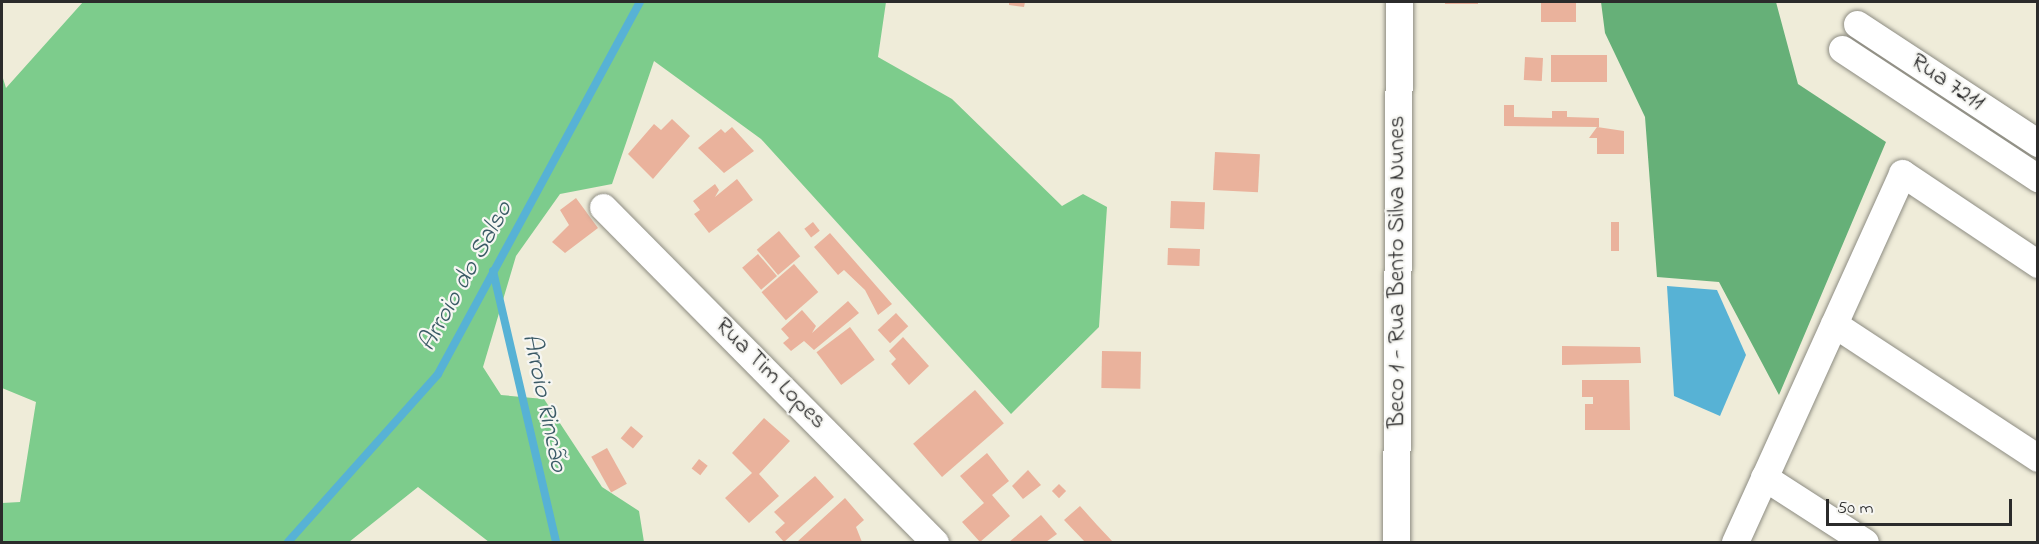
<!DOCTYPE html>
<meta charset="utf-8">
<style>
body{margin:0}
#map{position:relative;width:2039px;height:544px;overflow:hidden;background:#efecd9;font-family:"Indie Flower",sans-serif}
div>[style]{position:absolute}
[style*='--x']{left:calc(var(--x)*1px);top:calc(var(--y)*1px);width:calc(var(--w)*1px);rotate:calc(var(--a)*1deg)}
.green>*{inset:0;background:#7dcc8c}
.forest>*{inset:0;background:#66b078}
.water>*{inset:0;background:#57b2d5}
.stream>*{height:8px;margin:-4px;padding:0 4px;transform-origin:4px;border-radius:4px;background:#57b2d5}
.building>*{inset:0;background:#eab29c;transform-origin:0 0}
.roads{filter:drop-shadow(0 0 2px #8d8c82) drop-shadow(0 0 2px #8d8c82)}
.minor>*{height:27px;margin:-13.5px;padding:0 13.5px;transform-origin:13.5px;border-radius:13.5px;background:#fff}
span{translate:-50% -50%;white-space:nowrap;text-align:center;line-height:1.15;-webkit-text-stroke:4.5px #f6f6f2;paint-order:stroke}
.street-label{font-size:24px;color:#2b2b2b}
.water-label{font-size:26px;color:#3a5a66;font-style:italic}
.frame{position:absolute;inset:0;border:3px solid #2b2b2b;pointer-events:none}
.scale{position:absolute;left:1826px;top:499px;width:186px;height:27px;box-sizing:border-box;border:3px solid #2b2b2b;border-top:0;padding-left:8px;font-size:18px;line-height:21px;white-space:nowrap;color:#2b2b2b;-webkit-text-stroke:4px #f6f6f2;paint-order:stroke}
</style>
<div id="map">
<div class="green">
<div style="clip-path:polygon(83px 2px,886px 2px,878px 57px,952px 99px,1062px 206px,1083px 194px,1107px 207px,1099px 327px,1011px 414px,761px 139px,654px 61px,612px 184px,560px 194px,516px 256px,483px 367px,501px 395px,544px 399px,602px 487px,639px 511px,644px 542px,489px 542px,418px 487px,349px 542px,2px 542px,2px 503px,20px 502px,36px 402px,2px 388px,2px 75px,6px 88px)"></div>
</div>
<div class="forest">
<div style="clip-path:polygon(1601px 2px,1776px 2px,1798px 84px,1886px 142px,1779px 395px,1719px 282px,1657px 277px,1645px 117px,1605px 33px)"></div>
</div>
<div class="water">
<div style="clip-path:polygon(1667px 286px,1717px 290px,1746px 355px,1720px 416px,1674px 396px)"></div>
</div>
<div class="stream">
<div style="--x:493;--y:271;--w:278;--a:76.9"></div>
<div style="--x:288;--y:542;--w:225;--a:-48.2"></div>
<div style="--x:438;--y:374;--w:423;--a:-61.5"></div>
</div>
<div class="building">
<div style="clip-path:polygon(1009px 2px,1025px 2px,1024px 7px,1009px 5px)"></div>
<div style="left:1445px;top:2px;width:33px;height:2px"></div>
<div style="left:1541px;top:2px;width:35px;height:20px"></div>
<div style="left:1551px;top:55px;width:56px;height:27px"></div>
<div style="left:1525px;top:57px;width:18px;height:23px;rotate:3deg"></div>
<div style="clip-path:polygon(1504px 105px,1514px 105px,1514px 117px,1552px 118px,1552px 111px,1567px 111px,1567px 117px,1599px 118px,1599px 127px,1504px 126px)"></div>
<div style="clip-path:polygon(672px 119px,690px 136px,653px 179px,628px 154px,654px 124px,661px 130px)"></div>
<div style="clip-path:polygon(732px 127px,754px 151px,724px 173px,698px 148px,721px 129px,725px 133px)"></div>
<div style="clip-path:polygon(1597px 127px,1624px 131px,1624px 154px,1597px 154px,1597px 138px,1589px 138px)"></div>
<div style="left:1215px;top:152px;width:45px;height:38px;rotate:3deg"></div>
<div style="clip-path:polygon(737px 179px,753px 200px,709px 233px,694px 214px,700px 210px,693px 201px,715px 184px,719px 190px,715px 197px)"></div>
<div style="clip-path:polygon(576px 198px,598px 228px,565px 253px,552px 242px,569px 225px,560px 210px)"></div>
<div style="left:1171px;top:201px;width:34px;height:27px;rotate:2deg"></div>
<div style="left:813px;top:222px;width:11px;height:11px;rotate:52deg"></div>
<div style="left:1611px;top:222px;width:8px;height:29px"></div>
<div style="left:779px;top:231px;width:33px;height:29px;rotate:50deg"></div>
<div style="clip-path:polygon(830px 233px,892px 304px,878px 315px,865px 290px,844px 270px,838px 275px,814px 247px)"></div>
<div style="left:1168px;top:248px;width:32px;height:17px;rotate:2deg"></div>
<div style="left:758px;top:254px;width:29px;height:21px;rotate:49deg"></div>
<div style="left:794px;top:264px;width:37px;height:43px;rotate:49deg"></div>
<div style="clip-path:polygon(848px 301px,859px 313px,814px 350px,804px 341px,791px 351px,783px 343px,789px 338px,781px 329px,802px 310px,816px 326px,812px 333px)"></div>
<div style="left:896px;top:313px;width:18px;height:25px;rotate:47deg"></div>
<div style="left:850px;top:327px;width:41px;height:42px;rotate:53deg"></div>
<div style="clip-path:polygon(903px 337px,929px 366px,909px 385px,891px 364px,896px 359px,889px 351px)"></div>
<div style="clip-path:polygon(1562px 346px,1640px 347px,1641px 363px,1562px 365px)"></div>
<div style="left:1102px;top:351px;width:39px;height:37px;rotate:1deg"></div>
<div style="clip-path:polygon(1582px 380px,1629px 380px,1630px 430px,1585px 430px,1585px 404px,1593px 404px,1593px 397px,1582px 397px)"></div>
<div style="left:975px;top:390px;width:44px;height:82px;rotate:49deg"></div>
<div style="clip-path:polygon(764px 418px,790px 441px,759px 474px,779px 496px,749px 523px,725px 498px,752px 473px,732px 453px)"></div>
<div style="left:631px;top:426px;width:16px;height:16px;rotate:40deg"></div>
<div style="left:607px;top:448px;width:41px;height:18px;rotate:61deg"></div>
<div style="clip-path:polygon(987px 453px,1009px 481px,992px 495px,1010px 516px,980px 542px,962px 522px,984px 503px,960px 476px)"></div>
<div style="left:699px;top:459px;width:11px;height:12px;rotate:38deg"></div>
<div style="clip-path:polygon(1028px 470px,1041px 485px,1023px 499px,1012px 486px)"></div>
<div style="clip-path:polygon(815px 476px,834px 497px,784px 542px,775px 532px,785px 523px,774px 512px)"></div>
<div style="left:1059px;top:484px;width:10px;height:10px;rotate:45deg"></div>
<div style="clip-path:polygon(845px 498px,864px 520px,856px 527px,862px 542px,797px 542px)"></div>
<div style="clip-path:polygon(1080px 506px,1097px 525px,1113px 542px,1085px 542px,1064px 520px)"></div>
<div style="clip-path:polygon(1041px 515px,1057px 534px,1046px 542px,1009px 542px)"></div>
</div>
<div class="roads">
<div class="minor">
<div style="--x:1857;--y:24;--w:217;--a:33.3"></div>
<div style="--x:1842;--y:49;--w:235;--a:33.4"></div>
<div style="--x:603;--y:207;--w:472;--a:45.3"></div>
<div style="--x:1834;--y:324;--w:244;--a:33.3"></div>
<div style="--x:1764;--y:477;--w:120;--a:32.8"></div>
<div style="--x:1396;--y:542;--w:540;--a:-89.68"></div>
<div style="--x:1735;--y:542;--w:405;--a:-65.6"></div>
<div style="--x:1902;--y:173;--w:164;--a:33.8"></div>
</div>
</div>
<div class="street-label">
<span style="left:1947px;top:83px;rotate:34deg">Rua 7211</span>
<span style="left:1398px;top:272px;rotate:-90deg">Beco 1 - Rua Bento Silva Nunes</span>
<span style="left:770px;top:374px;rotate:45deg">Rua Tim Lopes</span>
</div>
<div class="water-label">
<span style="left:467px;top:277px;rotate:-61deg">Arroio do Salso</span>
<span style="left:543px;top:403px;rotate:78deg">Arroio Rincão</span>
</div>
<div class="frame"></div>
<div class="scale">50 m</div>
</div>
